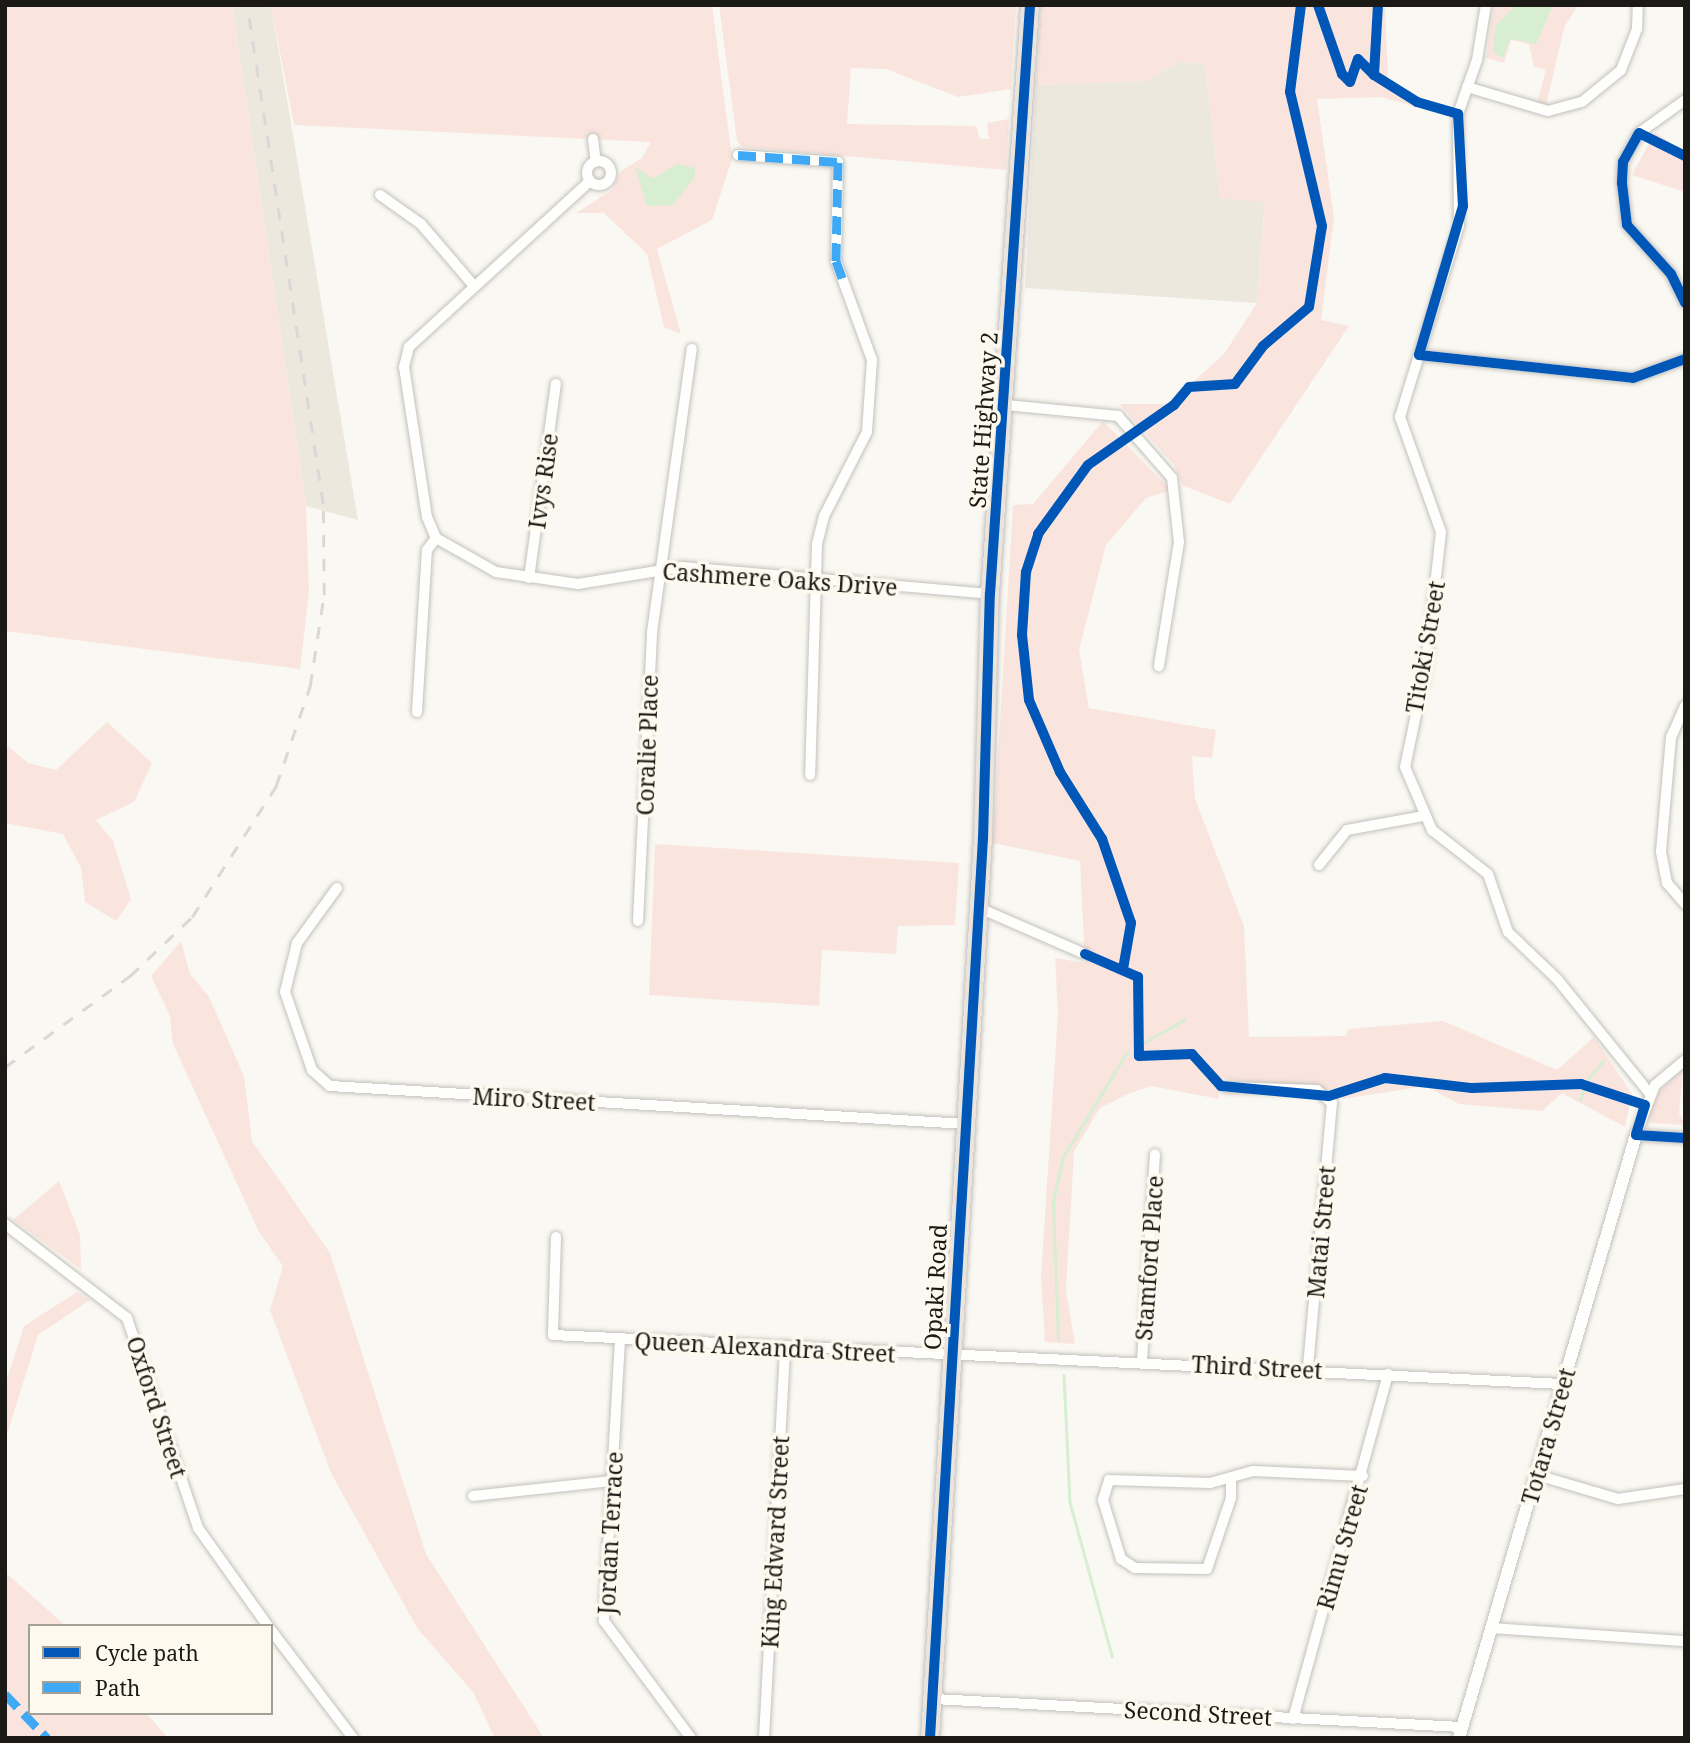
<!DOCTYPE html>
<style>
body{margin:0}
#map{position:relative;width:1690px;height:1743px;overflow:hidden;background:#faf8f2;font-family:"Noto Serif",serif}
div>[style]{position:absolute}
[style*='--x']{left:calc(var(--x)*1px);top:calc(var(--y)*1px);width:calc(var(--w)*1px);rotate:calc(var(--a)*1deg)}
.built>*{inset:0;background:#ede8dd}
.green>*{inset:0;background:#fae5de}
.water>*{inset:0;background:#d7eed2}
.stream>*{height:2.5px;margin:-1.25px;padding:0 1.25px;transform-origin:1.25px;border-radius:1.25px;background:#d7eed2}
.roads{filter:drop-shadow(0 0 2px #c3c1bd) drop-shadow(0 0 2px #c3c1bd)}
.minor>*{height:10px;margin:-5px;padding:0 5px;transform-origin:5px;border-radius:5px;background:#fefefd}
.minor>.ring{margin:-5px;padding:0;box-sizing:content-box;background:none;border:10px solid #fefefd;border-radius:50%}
.tertiary>*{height:12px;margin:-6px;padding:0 6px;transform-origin:6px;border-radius:6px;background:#fefefd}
.trunk>*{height:18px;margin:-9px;padding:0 9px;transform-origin:9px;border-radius:9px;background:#eae4de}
.rail>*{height:2.5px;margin-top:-1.25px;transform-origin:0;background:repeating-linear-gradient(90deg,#d9d8d6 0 12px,transparent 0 24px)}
.quiet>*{height:9px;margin-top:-4.5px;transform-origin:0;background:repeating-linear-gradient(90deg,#3fa9f5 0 18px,transparent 0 27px)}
.cycleway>*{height:10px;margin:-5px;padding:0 5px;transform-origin:5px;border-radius:5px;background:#0057b8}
span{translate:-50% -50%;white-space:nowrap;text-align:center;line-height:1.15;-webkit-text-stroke:7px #fdf9ee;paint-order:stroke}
.street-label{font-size:23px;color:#1c1a17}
.frame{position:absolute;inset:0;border:7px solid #1c1a17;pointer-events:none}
.legend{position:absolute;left:28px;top:1624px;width:245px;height:91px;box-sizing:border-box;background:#fdf9ee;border:2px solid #a3a098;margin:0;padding:9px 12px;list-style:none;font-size:21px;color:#1c1a17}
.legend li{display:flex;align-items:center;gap:14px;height:35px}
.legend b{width:35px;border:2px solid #a3a098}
</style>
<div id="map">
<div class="built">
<div style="clip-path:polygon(232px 5px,271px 5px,358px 520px,306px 506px)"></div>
<div style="clip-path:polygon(1178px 62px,1205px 63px,1220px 197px,1265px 201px,1257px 303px,1025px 288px,1036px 85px,1145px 81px)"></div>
</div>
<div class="green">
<div style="clip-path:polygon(5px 5px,232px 5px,306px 506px,309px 591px,300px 669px,5px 631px)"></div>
<div style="clip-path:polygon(271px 5px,712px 5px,732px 159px,712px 220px,657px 249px,681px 334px,664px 327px,647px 254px,604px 213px,576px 213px,612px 190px,621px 171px,642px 158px,651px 142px,294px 125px)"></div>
<div style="clip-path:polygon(719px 5px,1016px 5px,1011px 89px,958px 97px,886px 69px,851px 68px,847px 124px,976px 126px,980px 139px,989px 139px,987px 123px,1009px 119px,1006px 170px,743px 147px,737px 141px)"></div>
<div style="clip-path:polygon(1041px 5px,1385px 5px,1388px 79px,1413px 96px,1451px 108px,1451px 117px,1381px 97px,1317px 99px,1334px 218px,1321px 320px,1349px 326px,1230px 504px,1182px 485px,1174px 465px,1119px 404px,1169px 404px,1224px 354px,1257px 303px,1265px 202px,1220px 198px,1205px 63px,1178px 62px,1145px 81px,1036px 85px)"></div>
<div style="clip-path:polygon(1494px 5px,1578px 5px,1564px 28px,1546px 105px,1537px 103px,1546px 69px,1534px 67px,1529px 44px,1511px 40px,1504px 63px,1486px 58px)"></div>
<div style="clip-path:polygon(1655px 132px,1685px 153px,1685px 192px,1632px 175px)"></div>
<div style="clip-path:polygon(1103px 421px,1171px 490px,1146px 498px,1106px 545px,1079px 650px,1089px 708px,1216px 730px,1212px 758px,1192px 756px,1195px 799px,1244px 926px,1249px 1037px,1346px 1036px,1348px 1029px,1443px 1021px,1557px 1070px,1594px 1037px,1632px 1094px,1625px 1127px,1562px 1093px,1542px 1111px,1459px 1104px,1426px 1086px,1342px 1099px,1336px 1090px,1219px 1078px,1219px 1099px,1151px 1086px,1128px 1094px,1100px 1108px,1074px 1151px,1066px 1290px,1075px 1344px,1045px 1342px,1041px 1278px,1058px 1012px,1055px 958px,1085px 963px,1080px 861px,993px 843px,1013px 505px,1033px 504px)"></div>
<div style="clip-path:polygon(107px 722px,152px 763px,134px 802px,96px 820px,113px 841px,131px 899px,116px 921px,85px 902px,81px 868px,63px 834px,5px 823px,5px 744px,28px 763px,56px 770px)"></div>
<div style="clip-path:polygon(655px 844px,959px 863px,955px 925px,898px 926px,896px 954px,822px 950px,819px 1006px,649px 995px)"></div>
<div style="clip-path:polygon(181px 941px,190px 974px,209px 997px,244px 1076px,252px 1141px,330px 1253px,426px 1554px,544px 1738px,495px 1738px,473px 1692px,417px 1628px,331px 1473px,270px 1310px,283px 1266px,259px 1232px,173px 1044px,170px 1016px,151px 976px)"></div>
<div style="clip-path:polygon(1683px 1068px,1679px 1113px,1685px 1125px,1651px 1123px,1648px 1113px,1657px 1094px)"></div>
<div style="clip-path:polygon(59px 1181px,80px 1235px,81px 1269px,13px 1220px)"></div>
<div style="clip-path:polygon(77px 1292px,90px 1300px,38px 1335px,5px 1441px,5px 1385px,24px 1326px)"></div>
<div style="clip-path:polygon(5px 1572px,66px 1626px,30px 1626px,30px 1713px,146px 1713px,168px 1738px,5px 1738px)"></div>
</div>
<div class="water">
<div style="clip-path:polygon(1516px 5px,1553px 5px,1536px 44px,1510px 39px,1503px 58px,1493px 52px,1495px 26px)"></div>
<div style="clip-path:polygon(677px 164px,695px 168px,695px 177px,673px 205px,647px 206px,635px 167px,653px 179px)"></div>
</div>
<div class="stream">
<div style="--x:1136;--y:1047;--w:55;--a:-29.4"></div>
<div style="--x:1586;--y:1082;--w:28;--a:-51"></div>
<div style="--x:1580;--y:1100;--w:14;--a:-73"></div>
<div style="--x:1058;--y:1340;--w:139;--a:-92.1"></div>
<div style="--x:1053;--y:1201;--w:45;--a:-77.2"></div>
<div style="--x:1063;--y:1157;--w:123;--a:-58.6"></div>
<div style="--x:1064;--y:1375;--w:127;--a:87.3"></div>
<div style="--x:1070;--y:1502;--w:160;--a:74.7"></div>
</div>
<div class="roads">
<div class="minor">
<div style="--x:1486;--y:5;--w:56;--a:99.3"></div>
<div style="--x:1477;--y:60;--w:57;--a:109.4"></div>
<div style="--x:1458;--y:114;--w:111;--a:89.5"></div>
<div style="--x:1459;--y:225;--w:201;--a:107.1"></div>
<div style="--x:1400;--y:417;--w:122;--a:70.4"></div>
<div style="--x:1441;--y:532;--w:135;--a:96.4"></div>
<div style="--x:1426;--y:666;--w:103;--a:101.7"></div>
<div style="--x:1405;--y:767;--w:69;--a:66.8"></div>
<div style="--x:1432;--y:830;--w:71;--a:38.2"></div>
<div style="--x:1488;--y:874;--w:61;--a:71"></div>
<div style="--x:1508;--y:932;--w:68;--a:43.8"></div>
<div style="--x:1557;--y:979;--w:148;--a:51"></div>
<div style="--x:1467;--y:87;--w:84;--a:16.5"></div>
<div style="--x:1548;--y:111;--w:35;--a:-15"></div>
<div style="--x:1582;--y:102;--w:50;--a:-39.4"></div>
<div style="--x:1621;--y:70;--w:44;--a:-68.7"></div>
<div style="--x:1637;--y:29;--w:24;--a:-88"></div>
<div style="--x:1685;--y:100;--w:57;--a:144.3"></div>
<div style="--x:1639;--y:133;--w:33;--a:119"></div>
<div style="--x:1623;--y:162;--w:21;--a:93"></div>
<div style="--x:1622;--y:183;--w:42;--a:83.2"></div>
<div style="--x:1627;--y:225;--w:66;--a:48.1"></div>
<div style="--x:1671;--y:274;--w:32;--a:64"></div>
<div style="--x:593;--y:139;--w:23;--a:83"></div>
<div style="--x:738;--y:155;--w:100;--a:4"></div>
<div style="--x:838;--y:162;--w:99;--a:91.2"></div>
<div style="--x:836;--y:261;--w:105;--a:70"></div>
<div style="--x:872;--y:360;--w:72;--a:94"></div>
<div style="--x:867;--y:432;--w:94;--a:117.1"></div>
<div style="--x:824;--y:516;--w:29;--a:104"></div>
<div style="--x:817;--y:544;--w:231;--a:91.7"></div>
<div class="ring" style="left:587px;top:161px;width:14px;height:14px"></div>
<div style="--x:590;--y:181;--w:246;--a:137.5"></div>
<div style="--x:409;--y:347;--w:21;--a:104"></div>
<div style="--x:404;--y:367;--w:152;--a:81.3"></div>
<div style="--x:427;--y:517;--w:23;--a:67"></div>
<div style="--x:436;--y:538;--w:69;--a:29.5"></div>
<div style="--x:496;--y:572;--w:83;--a:8.3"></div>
<div style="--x:578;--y:584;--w:105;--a:-9.3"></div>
<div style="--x:682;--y:567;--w:309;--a:5"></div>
<div style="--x:380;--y:195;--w:50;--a:35.3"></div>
<div style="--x:421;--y:224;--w:82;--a:49.5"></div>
<div style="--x:1419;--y:355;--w:215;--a:6.1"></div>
<div style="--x:1633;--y:378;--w:55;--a:-20.1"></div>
<div style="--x:1006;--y:405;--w:113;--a:5.6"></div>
<div style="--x:1118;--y:416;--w:82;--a:48.9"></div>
<div style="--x:1172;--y:478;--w:64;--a:83.8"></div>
<div style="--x:1179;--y:542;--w:126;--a:99.2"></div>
<div style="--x:529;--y:578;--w:196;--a:-82.1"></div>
<div style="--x:1685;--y:706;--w:34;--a:114"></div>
<div style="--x:1671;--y:737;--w:115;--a:95"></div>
<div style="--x:1661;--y:852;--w:32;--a:79"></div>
<div style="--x:1667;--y:883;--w:28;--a:49"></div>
<div style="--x:417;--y:712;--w:162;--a:-86.5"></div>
<div style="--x:427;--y:550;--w:15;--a:-53"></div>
<div style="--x:1319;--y:865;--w:45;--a:-51.3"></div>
<div style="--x:1347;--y:830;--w:77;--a:-10.4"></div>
<div style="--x:337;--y:888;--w:68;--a:126"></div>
<div style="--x:297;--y:943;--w:50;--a:103.8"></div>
<div style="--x:285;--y:992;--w:83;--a:70.9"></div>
<div style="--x:312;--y:1070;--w:24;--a:42"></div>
<div style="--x:330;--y:1086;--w:636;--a:3.42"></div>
<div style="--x:977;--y:907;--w:118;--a:23.5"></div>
<div style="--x:638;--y:921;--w:289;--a:-87.2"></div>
<div style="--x:652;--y:632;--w:286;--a:-82"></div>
<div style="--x:1685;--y:1060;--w:39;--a:140"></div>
<div style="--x:1655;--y:1085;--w:53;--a:110.8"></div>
<div style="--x:1636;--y:1135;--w:49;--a:3.5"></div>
<div style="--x:1226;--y:1087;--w:91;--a:1.9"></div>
<div style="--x:1317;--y:1090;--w:20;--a:41"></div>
<div style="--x:1332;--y:1103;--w:267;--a:95.2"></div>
<div style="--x:5;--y:1224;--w:154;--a:37.6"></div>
<div style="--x:127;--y:1318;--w:222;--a:71.3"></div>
<div style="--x:198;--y:1528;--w:120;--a:54.5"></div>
<div style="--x:556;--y:1237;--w:98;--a:91.8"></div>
<div style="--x:553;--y:1335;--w:1011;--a:2.78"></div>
<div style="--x:620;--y:1340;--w:281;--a:93.3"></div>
<div style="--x:604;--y:1621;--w:146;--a:53.4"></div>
<div style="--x:1142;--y:1361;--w:207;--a:-86.4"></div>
<div style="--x:1537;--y:1475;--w:84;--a:16.5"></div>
<div style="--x:1618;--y:1499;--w:68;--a:-8.5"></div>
<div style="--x:1231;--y:1480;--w:18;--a:90"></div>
<div style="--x:1231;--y:1498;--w:75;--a:108.7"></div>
<div style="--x:1207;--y:1569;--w:72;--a:-179.2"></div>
<div style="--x:1135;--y:1568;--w:17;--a:-147"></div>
<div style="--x:1121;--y:1559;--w:62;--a:-107"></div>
<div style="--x:1103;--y:1500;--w:21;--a:-73"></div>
<div style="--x:1109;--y:1480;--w:101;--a:1.7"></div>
<div style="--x:1210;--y:1483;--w:45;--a:-15.6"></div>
<div style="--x:1253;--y:1471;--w:110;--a:2.6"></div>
<div style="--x:473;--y:1496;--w:139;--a:-6.2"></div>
<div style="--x:1492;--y:1628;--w:193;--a:3.9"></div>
<div style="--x:271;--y:1630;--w:136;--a:52.8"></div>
<div style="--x:934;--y:1699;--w:529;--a:3.04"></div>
<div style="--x:1293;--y:1719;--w:358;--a:-74.6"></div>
<div style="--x:764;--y:1738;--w:392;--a:-86.9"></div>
</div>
<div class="tertiary">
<div style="--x:1459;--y:1738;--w:628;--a:-73.64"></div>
</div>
<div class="trunk">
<div style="--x:930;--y:1738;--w:901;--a:-86.63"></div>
<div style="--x:983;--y:839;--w:245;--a:-88.4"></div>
<div style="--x:990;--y:594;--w:590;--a:-86.11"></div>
</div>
</div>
<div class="rail">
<div style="--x:5;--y:1067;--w:155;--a:-36.1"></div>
<div style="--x:130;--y:976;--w:86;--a:-43.6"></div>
<div style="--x:192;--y:917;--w:156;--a:-57.3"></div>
<div style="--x:276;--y:786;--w:106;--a:-71.2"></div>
<div style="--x:310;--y:686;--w:92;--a:-81.3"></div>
<div style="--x:324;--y:595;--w:91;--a:-90.6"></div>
<div style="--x:323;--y:504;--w:505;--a:-98.66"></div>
</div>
<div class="quiet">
<div style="--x:738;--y:155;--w:100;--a:4"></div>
<div style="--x:838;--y:162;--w:99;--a:91.2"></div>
<div style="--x:836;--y:261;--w:20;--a:70"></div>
<div style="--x:5;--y:1694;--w:61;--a:46.3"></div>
</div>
<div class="cycleway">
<div style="--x:1318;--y:5;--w:73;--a:70.8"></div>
<div style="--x:1342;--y:74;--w:11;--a:45"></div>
<div style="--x:1350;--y:82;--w:24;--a:-71"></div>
<div style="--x:1358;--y:59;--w:23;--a:45"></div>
<div style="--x:1378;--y:5;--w:70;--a:93.3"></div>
<div style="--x:1374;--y:75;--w:51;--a:32.1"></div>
<div style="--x:1417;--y:102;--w:43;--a:16.3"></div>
<div style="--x:1458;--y:114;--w:92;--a:86.9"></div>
<div style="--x:1463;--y:206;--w:155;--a:106.5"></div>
<div style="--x:1419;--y:355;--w:215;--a:6.1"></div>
<div style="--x:1633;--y:378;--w:55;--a:-20.1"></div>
<div style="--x:1685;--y:156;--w:51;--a:-153.4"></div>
<div style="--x:1639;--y:133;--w:33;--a:119"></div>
<div style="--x:1623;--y:162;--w:21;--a:93"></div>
<div style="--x:1622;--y:183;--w:42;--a:83.2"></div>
<div style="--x:1627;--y:225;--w:66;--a:48.1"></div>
<div style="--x:1671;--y:274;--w:32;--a:64"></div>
<div style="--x:1085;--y:954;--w:58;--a:23.5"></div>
<div style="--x:1138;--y:977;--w:79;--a:89.3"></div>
<div style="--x:1139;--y:1056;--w:53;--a:-2.2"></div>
<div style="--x:1192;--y:1054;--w:43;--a:47.8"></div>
<div style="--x:1221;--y:1086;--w:108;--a:5.3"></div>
<div style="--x:1329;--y:1096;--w:59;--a:-17.8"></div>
<div style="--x:1385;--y:1078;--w:88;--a:6.6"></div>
<div style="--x:1472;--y:1088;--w:109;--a:-2.1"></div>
<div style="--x:1581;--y:1084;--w:67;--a:18.2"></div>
<div style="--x:1645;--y:1105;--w:31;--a:107"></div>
<div style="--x:1636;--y:1135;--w:49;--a:3.5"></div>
<div style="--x:1123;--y:969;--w:47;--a:-80.1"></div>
<div style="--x:1131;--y:923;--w:89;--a:-109"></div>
<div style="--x:1102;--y:839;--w:79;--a:-122.1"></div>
<div style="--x:1060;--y:772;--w:78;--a:-113.3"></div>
<div style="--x:1029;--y:700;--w:65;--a:-96.1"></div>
<div style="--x:1022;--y:635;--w:63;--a:-86.4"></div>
<div style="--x:1026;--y:572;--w:40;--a:-72"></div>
<div style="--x:1038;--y:534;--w:85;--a:-54.1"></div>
<div style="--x:1088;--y:465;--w:105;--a:-34.9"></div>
<div style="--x:1174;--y:405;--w:23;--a:-50"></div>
<div style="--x:1189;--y:387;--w:46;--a:-3.7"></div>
<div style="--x:1235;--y:384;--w:47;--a:-53.6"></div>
<div style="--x:1263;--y:346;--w:60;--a:-40.3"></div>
<div style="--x:1309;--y:307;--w:82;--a:-80.9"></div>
<div style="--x:1322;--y:226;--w:138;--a:-103.4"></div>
<div style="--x:1290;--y:92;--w:88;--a:-82.8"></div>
<div style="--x:930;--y:1738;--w:901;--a:-86.63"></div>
<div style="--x:983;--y:839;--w:245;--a:-88.4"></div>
<div style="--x:990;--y:594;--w:590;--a:-86.11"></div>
</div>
<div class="street-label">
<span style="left:983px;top:420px;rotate:-86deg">State Highway 2</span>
<span style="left:543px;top:481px;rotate:-82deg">Ivys Rise</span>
<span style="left:780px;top:579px;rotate:4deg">Cashmere Oaks Drive</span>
<span style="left:1425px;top:647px;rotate:-80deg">Titoki Street</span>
<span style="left:647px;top:745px;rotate:-88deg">Coralie Place</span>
<span style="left:534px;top:1099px;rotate:3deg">Miro Street</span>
<span style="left:1321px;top:1232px;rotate:-85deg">Matai Street</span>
<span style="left:1149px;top:1258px;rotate:-86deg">Stamford Place</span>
<span style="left:935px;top:1287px;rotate:-87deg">Opaki Road</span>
<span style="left:765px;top:1347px;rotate:3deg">Queen Alexandra Street</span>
<span style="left:1257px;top:1367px;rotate:3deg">Third Street</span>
<span style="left:157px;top:1407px;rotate:72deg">Oxford Street</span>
<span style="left:1548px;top:1436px;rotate:-74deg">Totara Street</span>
<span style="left:610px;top:1533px;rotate:-87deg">Jordan Terrace</span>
<span style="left:775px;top:1542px;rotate:-87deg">King Edward Street</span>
<span style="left:1342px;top:1547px;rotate:-74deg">Rimu Street</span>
<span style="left:1198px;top:1713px;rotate:3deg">Second Street</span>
</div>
<div class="frame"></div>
<ul class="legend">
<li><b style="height:9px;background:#0057b8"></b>Cycle path</li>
<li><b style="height:9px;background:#3fa9f5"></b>Path</li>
</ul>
</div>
